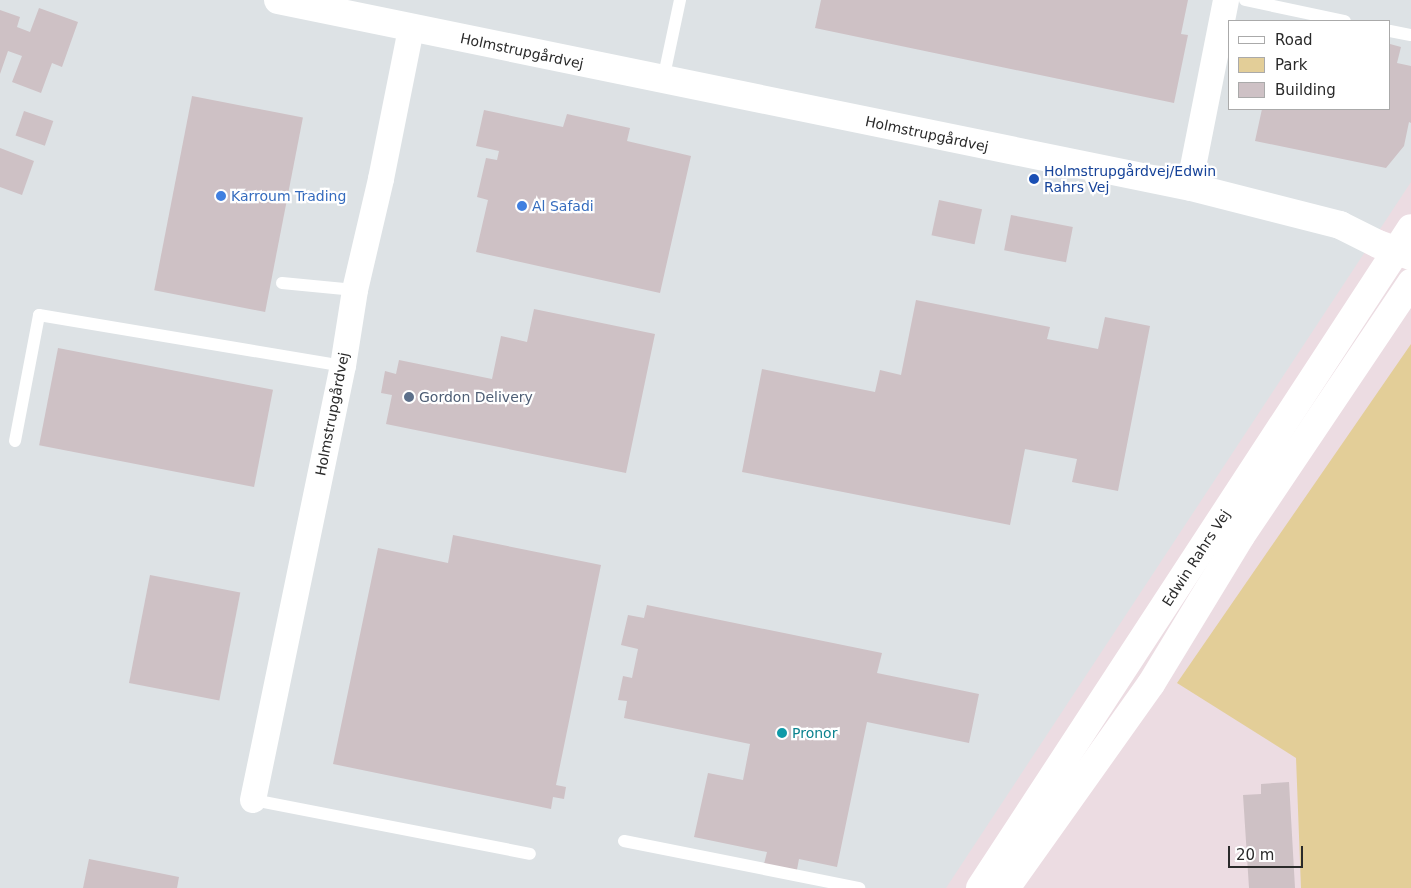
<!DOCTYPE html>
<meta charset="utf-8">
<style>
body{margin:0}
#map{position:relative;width:1411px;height:888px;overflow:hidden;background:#ecdce2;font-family:"DejaVu Sans",sans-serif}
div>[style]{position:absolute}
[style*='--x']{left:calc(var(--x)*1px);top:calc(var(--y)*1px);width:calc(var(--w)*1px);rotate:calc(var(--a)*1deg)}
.industrial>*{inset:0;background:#dde2e5}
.green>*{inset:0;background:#e3ce98}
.building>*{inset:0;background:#cec1c5;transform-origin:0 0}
.lane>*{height:12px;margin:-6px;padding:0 6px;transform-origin:6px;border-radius:6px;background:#fff}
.street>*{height:26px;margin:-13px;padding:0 13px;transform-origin:13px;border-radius:13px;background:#fff}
.secondary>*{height:28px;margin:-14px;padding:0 14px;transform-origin:14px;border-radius:14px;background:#fff}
.dots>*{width:14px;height:14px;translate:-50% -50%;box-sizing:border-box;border:2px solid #fff;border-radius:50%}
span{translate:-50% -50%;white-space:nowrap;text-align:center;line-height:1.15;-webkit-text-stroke:4.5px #fff;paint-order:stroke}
.street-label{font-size:14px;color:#2a2a2a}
.transit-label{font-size:14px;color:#164399}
.left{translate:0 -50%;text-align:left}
.shop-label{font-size:14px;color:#366cbe}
.service-label{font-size:14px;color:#4e5e75}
.culture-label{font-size:14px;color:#0d838f}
.legend{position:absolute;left:1228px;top:20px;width:162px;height:90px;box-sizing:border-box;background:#fff;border:1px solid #aaa;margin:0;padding:6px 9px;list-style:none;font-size:15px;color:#2a2a2a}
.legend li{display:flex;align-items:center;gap:10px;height:25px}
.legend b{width:25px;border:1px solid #aaa}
.scale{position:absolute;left:1228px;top:846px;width:75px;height:22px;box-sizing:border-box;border:2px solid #2a2a2a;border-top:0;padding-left:6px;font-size:15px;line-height:18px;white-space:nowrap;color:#2a2a2a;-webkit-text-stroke:4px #fff;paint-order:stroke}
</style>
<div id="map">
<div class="industrial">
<div style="clip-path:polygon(evenodd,0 0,1411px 0,1411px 182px,946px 888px,0 888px,0 0,1230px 21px,1390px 21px,1390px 109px,1230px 109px,1230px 21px)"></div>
</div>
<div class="green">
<div style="clip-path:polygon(1411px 344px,1411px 888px,1301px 888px,1296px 758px,1177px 683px)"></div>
</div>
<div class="building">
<div style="clip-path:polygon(821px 0,1188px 0,1181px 34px,1188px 35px,1174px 103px,815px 28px)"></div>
<div style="clip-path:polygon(39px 8px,78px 22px,62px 67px,52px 63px,41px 93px,12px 82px,22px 56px,8px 51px,0 74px,0 10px,20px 17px,17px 27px,30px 32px)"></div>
<div style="clip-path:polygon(1390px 44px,1401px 47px,1397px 63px,1411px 66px,1411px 123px,1409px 122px,1404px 146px,1386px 168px,1255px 141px,1262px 109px,1390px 109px)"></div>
<div style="left:192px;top:96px;width:113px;height:198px;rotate:11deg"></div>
<div style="clip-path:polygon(484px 110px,563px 127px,567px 114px,630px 128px,627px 141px,691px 156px,660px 293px,476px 252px,488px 200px,477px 197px,486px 158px,497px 160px,499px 151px,476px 146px)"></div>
<div style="left:24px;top:111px;width:31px;height:26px;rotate:19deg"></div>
<div style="clip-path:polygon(0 148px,34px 161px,22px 195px,0 187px)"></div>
<div style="left:939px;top:200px;width:44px;height:36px;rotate:12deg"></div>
<div style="left:1011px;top:215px;width:63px;height:36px;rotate:11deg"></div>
<div style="clip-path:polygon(916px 300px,1050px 327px,1047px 339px,1098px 349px,1105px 317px,1150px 326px,1118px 491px,1072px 482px,1077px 459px,1025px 449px,1010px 525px,742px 472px,762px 369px,875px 392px,880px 370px,901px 375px)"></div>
<div style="clip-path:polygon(534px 309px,655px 334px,626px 473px,386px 424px,392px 395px,381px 393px,385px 371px,396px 374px,399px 360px,492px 379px,501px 336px,527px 342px)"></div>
<div style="left:58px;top:348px;width:219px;height:99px;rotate:11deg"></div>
<div style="clip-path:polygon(453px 535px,601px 565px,556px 785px,566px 787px,564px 799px,553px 797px,551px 809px,333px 764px,378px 548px,448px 563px)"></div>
<div style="left:150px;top:575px;width:92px;height:110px;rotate:11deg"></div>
<div style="clip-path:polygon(647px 605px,882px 653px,877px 673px,979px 694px,969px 743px,867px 722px,837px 867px,799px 859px,796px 875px,763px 868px,767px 852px,694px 837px,708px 773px,743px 780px,750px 744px,624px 718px,627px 701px,618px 700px,623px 676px,632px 678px,638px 649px,621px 645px,628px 615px,644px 618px)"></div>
<div style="clip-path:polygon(1289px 782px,1295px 888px,1249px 888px,1243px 795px,1261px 794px,1261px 784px)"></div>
<div style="clip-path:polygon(89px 859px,179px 877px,177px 888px,83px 888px)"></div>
</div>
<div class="lane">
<div style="--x:1245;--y:0;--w:102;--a:11.9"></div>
<div style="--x:1390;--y:31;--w:21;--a:11"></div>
<div style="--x:663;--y:80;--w:82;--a:-78"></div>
<div style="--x:282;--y:283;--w:73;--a:5.5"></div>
<div style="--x:15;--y:441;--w:128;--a:-79.2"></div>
<div style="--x:39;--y:315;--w:308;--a:9.5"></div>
<div style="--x:253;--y:800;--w:282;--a:11"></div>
<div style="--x:624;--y:841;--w:240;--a:11.3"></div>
</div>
<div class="street">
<div style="--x:1191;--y:187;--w:20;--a:-84"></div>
<div style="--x:1193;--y:167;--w:170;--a:-78.8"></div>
<div style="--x:253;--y:800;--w:443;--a:-78.3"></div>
<div style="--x:343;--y:366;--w:77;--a:-81"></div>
<div style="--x:355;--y:290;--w:114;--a:-76.8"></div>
<div style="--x:381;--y:179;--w:153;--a:-78.7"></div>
</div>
<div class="secondary">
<div style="--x:278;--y:0;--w:932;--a:11.58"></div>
<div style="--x:1191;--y:187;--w:154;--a:14.3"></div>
<div style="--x:1340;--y:225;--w:42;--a:26.6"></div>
<div style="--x:1378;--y:244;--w:35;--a:20"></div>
<div style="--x:980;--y:888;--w:788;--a:-56.85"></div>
<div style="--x:1006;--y:888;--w:250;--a:-54.6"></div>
<div style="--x:1151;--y:684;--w:173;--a:-58.7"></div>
<div style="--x:1241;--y:536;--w:305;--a:-56.1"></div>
</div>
<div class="dots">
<div style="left:1034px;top:179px;background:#1a4fb4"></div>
<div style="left:221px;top:196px;background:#3f7fe0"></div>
<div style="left:522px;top:206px;background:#3f7fe0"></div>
<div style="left:409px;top:397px;background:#5c6f8a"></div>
<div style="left:782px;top:733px;background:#0f9aa8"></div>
</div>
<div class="street-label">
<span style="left:522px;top:51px;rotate:12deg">Holmstrupgårdvej</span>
<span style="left:927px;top:134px;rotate:12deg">Holmstrupgårdvej</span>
<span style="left:332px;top:414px;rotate:-79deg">Holmstrupgårdvej</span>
<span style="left:1196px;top:558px;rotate:-57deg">Edwin Rahrs Vej</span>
</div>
<div class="transit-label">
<span class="left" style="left:1044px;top:179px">Holmstrupgårdvej/Edwin<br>Rahrs Vej</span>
</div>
<div class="shop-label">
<span class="left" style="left:231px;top:196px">Karroum Trading</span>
<span class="left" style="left:532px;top:206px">Al Safadi</span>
</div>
<div class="service-label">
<span class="left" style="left:419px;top:397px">Gordon Delivery</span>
</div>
<div class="culture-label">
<span class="left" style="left:792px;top:733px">Pronor</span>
</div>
<ul class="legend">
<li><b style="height:6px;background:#fff"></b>Road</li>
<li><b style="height:14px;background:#e3ce98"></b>Park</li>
<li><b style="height:14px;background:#cec1c5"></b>Building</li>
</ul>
<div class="scale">20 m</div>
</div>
